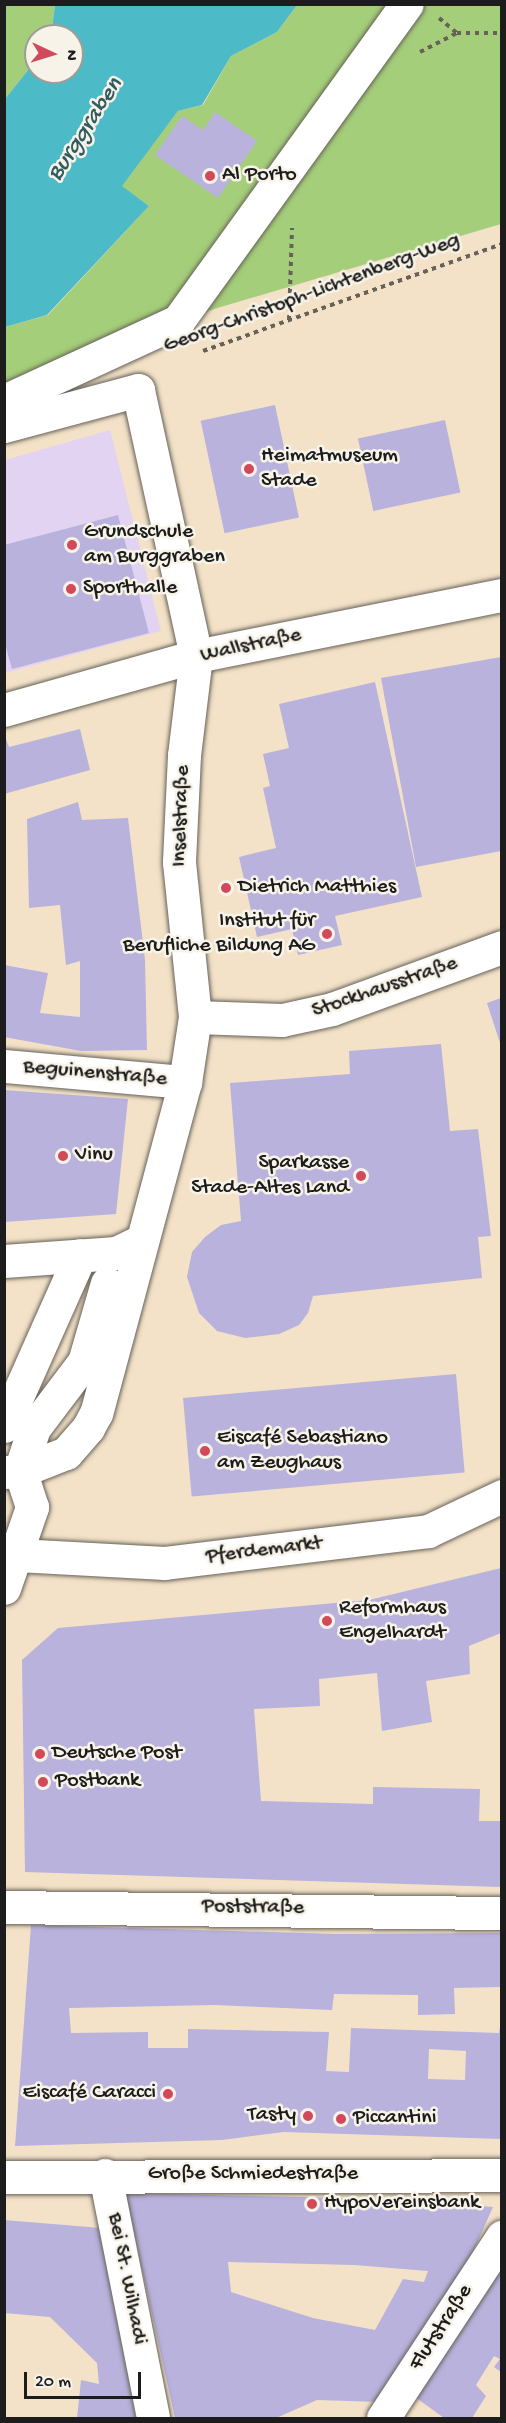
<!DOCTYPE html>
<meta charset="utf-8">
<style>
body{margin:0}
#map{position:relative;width:506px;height:2423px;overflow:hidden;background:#f3e2c8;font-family:"Gochi Hand",sans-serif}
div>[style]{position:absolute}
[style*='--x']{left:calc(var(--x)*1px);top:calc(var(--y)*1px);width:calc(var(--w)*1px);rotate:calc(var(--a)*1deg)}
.built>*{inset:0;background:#e3d3f2}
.green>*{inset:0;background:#a4ce7a}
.water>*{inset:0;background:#4dbac7}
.building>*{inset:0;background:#b8b2dd;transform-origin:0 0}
.path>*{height:4px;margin-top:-2px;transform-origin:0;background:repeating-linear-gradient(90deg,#676158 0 4.5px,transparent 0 9px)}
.roads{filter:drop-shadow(0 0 2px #676158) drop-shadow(0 0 2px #676158)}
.minor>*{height:33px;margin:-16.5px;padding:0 16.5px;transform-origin:16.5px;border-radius:16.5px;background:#fff}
.major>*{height:33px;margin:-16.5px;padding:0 16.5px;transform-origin:16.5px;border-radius:16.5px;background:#fff}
.dots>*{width:16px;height:16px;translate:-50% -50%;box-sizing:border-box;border:3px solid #f7f3e8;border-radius:50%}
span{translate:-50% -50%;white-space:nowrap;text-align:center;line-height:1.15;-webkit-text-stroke:5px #f7f3e8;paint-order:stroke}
.poi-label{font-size:22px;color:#1c1c1c}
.left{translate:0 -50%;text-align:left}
.right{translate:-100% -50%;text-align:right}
.street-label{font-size:22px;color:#1c1c1c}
.water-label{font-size:24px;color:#305b60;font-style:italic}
.frame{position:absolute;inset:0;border:6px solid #1c1c1c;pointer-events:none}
.north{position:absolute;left:24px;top:24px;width:60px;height:60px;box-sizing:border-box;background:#f7f3e8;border:2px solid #9f9d96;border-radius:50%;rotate:94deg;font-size:16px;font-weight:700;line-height:24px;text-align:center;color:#1c1c1c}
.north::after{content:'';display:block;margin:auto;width:21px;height:27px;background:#d1495b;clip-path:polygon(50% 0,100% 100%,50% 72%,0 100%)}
.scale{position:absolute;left:24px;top:2372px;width:117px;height:27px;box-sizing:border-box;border:3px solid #1c1c1c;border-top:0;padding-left:8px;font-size:18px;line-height:21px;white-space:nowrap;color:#1c1c1c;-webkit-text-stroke:4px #f7f3e8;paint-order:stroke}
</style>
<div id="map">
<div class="built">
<div style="clip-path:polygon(110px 430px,161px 631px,5px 673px,5px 460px)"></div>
</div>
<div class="green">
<div style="clip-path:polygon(5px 5px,55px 5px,51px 36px,36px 36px,36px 60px,5px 99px)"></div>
<div style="clip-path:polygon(297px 5px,501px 5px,501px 224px,214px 309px,5px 397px,5px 327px,48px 315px,149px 206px,121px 186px,178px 111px,203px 105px,231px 56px,277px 32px)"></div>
</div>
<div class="water">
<div style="clip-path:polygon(55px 5px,297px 5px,277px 32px,231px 56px,202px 105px,178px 111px,122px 186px,149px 206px,47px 315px,5px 327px,5px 99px,36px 60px,36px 72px,72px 72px,72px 36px,51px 36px)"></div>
</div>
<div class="building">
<div style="clip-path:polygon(215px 112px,257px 141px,218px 198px,155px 155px,182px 116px,203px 130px)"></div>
<div style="left:275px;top:405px;width:115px;height:76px;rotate:78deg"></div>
<div style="left:445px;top:420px;width:74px;height:89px;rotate:78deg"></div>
<div style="clip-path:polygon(118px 515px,149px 633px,12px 669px,4px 640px,4px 545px)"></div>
<div style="clip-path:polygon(501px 657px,501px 851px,416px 867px,381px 678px)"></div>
<div style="clip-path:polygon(375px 682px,422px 897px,335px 916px,342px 945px,298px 955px,292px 929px,257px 937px,239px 857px,276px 848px,263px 788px,270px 786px,263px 754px,289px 748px,279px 704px)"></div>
<div style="clip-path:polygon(80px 729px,90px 770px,4px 794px,4px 734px,9px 747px)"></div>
<div style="clip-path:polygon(78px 802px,82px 820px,128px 818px,145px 960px,147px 1050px,81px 1051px,4px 1037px,4px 965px,48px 973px,40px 1013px,80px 1017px,80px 961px,66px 965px,60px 905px,29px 908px,27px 819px)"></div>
<div style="clip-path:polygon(501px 998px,501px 1046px,487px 1003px)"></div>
<div style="clip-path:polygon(441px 1044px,450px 1131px,478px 1129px,491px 1236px,478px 1237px,482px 1278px,313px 1296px,308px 1313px,299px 1325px,279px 1334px,245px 1338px,217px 1331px,199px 1313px,187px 1277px,192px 1252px,205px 1237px,221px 1225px,241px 1221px,230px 1083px,350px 1074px,349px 1051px)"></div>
<div style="clip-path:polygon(4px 1090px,128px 1099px,116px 1214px,4px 1222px)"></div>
<div style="left:456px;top:1374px;width:99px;height:274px;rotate:85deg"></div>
<div style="clip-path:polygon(501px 1568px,501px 1633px,469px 1646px,470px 1674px,426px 1681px,432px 1722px,382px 1731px,377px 1673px,319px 1679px,320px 1706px,254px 1709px,261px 1801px,373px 1804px,373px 1787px,480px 1789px,479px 1821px,501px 1821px,501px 1887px,25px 1872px,22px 1660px,58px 1628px,369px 1600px)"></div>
<div style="clip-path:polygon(evenodd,31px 1925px,335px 1934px,501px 1933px,501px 1987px,454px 1988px,455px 2014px,418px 2015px,418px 1995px,334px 1994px,332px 2010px,214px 2005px,69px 2008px,71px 2033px,148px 2032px,148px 2048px,188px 2048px,188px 2029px,329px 2032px,326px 2071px,349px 2072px,351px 2028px,499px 2033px,501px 2020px,501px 2139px,284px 2132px,222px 2140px,15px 2146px,31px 1925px,429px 2049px,466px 2051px,465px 2080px,428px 2079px,429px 2049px)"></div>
<div style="clip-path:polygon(evenodd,125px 2193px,389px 2199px,493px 2207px,469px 2261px,378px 2402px,317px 2400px,276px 2418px,175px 2418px,125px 2193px,228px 2262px,354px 2265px,428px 2271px,424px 2282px,403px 2279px,375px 2330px,313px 2318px,231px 2292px,228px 2262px)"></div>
<div style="clip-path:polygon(4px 2220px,101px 2228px,136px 2418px,77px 2418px,81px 2380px,99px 2384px,97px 2363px,50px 2317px,4px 2313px)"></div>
<div style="clip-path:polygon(501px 2270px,501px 2372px,494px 2367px,500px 2359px,494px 2356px,476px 2385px,486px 2396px,472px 2418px,444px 2418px,415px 2397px)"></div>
</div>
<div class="path">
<div style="--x:439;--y:18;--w:23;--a:40"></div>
<div style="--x:420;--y:52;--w:42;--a:-27.2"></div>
<div style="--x:457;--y:33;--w:45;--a:0"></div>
<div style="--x:289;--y:320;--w:92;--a:-88.1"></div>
<div style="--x:203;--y:351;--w:318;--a:-19.7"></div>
</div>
<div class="roads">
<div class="minor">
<div style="--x:4;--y:401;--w:192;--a:-24.7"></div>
<div style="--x:178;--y:321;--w:391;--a:-54.2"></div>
<div style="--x:4;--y:426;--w:139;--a:-15"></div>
<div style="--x:138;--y:390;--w:272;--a:77.7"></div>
<div style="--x:196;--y:656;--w:100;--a:96.9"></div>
<div style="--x:184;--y:755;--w:107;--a:92.7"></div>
<div style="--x:179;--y:862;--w:156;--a:84.1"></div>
<div style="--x:195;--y:1017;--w:66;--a:98.7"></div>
<div style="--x:185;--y:1082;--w:343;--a:105"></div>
<div style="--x:96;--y:1413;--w:17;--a:118"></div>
<div style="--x:88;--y:1428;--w:33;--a:131"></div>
<div style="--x:66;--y:1453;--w:49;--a:158.6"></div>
<div style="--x:20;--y:1471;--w:16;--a:176"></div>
<div style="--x:195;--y:1017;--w:87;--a:2"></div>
<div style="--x:282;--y:1020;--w:51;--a:-12.4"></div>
<div style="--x:332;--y:1009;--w:181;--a:-20"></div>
<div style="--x:4;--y:1066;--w:182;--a:5.1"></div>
<div style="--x:4;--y:1261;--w:112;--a:-4.1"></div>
<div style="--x:116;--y:1253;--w:28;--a:-26"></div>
<div style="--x:4;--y:1426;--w:187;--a:-66"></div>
<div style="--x:4;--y:1549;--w:14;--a:25"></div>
<div style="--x:17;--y:1555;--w:148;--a:3.1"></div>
<div style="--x:165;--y:1563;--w:265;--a:-6.9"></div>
<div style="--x:428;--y:1531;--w:82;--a:-25.3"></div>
<div style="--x:4;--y:1588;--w:86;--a:-70.9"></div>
<div style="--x:32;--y:1507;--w:38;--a:-108"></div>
<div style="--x:20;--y:1471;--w:45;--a:-72"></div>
<div style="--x:34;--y:1428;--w:83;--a:-52.9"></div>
<div style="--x:84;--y:1362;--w:82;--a:-73.8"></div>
<div style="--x:4;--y:1907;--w:498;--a:0.7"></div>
<div style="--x:105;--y:2175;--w:248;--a:78.8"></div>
<div style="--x:4;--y:2177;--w:498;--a:-0.2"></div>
<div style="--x:383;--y:2418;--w:217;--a:-56.7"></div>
</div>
<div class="major">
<div style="--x:4;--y:710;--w:199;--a:-15.7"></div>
<div style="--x:196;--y:656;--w:312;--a:-11.3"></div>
</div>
</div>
<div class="dots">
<div style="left:210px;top:176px;background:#d1495b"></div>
<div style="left:249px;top:469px;background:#d1495b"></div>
<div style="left:72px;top:545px;background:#d1495b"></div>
<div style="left:71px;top:589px;background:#d1495b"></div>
<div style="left:226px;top:888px;background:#d1495b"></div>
<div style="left:327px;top:934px;background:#d1495b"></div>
<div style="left:63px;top:1156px;background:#d1495b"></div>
<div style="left:361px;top:1176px;background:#d1495b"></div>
<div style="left:205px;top:1451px;background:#d1495b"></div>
<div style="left:327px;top:1621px;background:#d1495b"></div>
<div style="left:40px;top:1754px;background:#d1495b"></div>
<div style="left:43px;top:1782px;background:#d1495b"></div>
<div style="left:168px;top:2094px;background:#d1495b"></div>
<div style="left:308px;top:2116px;background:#d1495b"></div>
<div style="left:341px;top:2119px;background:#d1495b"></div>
<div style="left:312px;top:2204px;background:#d1495b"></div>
</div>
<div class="poi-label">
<span class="left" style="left:222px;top:176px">Al Porto</span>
<span class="left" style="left:261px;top:469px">Heimatmuseum<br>Stade</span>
<span class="left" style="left:84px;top:545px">Grundschule<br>am Burggraben</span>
<span class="left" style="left:83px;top:589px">Sporthalle</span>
<span class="left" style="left:238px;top:888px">Dietrich Matthies</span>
<span class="right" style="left:315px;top:934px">Institut für<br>Berufliche Bildung AG</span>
<span class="left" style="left:75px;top:1156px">Vinu</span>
<span class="right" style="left:349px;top:1176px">Sparkasse<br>Stade-Altes Land</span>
<span class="left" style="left:217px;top:1451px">Eiscafé Sebastiano<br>am Zeughaus</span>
<span class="left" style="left:339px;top:1621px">Reformhaus<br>Engelhardt</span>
<span class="left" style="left:52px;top:1754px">Deutsche Post</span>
<span class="left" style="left:55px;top:1782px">Postbank</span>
<span class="right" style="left:156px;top:2094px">Eiscafé Caracci</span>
<span class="right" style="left:296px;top:2116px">Tasty</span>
<span class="left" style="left:353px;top:2119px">Piccantini</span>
<span class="left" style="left:324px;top:2204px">HypoVereinsbank</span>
</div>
<div class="street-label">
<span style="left:312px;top:294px;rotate:-20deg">Georg-Christoph-Lichtenberg-Weg</span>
<span style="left:251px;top:646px;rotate:-12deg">Wallstraße</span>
<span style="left:182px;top:816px;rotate:-88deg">Inselstraße</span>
<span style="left:385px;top:988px;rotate:-19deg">Stockhausstraße</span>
<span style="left:95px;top:1074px;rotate:5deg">Beguinenstraße</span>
<span style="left:264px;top:1551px;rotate:-7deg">Pferdemarkt</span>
<span style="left:253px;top:1908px;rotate:1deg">Poststraße</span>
<span style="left:253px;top:2175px">Große Schmiedestraße</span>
<span style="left:126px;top:2279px;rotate:79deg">Bei St. Wilhadi</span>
<span style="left:442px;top:2328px;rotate:-57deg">Flutstraße</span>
</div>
<div class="water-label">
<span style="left:86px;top:130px;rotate:-57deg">Burggraben</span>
</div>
<div class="frame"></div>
<div class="north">N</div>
<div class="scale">20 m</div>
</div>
